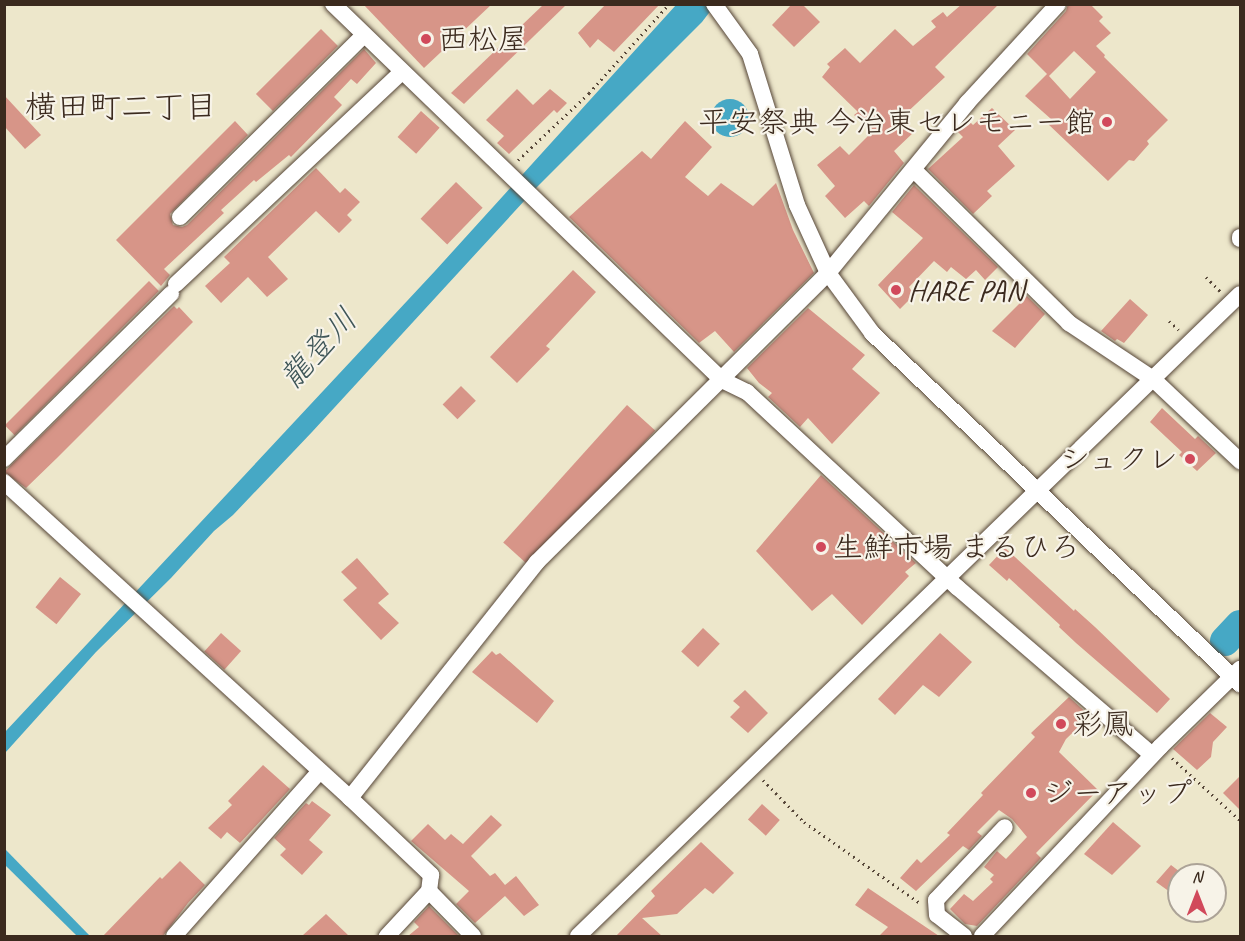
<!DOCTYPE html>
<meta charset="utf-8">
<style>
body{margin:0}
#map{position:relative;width:1245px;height:941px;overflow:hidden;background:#ede7cb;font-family:Caveat,"Klee One",sans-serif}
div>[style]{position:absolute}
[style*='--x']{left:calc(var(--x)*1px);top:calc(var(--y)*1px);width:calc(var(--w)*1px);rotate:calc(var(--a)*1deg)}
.water>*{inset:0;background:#46a8c5}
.round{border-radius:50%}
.river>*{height:30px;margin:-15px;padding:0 15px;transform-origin:15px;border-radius:15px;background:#46a8c5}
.building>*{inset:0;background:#d79588;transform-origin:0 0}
.path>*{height:3px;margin-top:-1.5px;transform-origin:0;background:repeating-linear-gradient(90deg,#564638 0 1.5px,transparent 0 6px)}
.roads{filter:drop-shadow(0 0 2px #564638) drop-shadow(0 0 2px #564638)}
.minor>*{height:16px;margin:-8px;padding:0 8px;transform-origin:8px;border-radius:8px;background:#fff}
.dots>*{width:16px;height:16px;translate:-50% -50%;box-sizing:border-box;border:3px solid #f7f3e8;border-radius:50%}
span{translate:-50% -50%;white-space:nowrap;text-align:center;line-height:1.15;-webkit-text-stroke:4.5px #f7f3e8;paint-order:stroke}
.poi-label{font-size:30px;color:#3b2a1e}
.left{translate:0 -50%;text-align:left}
.right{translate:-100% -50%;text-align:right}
.neighbourhood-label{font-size:32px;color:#3b2a1e}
.water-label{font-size:32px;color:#3f5658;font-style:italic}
.frame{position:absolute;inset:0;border:6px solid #3b2a1e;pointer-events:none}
.north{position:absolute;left:1167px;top:863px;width:60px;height:60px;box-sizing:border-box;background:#f7f3e8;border:2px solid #aca397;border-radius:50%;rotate:0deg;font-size:16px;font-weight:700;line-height:24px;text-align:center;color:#3b2a1e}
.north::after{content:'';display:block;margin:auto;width:21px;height:27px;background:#d1495b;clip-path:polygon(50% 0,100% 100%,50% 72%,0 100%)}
</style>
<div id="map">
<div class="water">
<div style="clip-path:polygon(676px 5px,715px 5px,702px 22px,537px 187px,312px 432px,233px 515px,214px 531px,171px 578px,96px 652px,5px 753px,5px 732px,435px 271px)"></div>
<div class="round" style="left:711px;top:99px;width:38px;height:38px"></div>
<div style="clip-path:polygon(5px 849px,90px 936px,77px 936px,5px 865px)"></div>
</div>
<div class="river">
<div style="--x:1225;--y:641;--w:22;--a:-47"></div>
</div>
<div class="building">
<div style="clip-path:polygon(363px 4px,492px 4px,424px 68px)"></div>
<div style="clip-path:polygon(544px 4px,567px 4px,464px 104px,451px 93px)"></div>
<div style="clip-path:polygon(606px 4px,660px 4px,614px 52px,598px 39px,590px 48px,578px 33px)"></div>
<div style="clip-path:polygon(792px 4px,802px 4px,820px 22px,794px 47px,772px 25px)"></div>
<div style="clip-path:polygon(962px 4px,999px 4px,935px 67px,945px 77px,901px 118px,915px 131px,894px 151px,904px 163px,869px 206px,864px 201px,845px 218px,825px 196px,835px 186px,817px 165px,840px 146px,849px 155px,872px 132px,854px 115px,858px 112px,822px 77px,830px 67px,827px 64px,845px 48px,860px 63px,895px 29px,913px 46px,936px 27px,931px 21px,943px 12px,947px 17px)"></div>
<div style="clip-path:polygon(evenodd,1068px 4px,1090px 4px,1103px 17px,1099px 21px,1111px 33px,1096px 46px,1105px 55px,1104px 57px,1168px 120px,1147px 141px,1149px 144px,1134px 161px,1129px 160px,1108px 181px,1047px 123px,1051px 119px,1025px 96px,1047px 74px,1027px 54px,1066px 11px,1068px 4px,1074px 51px,1096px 72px,1070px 99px,1049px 76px,1074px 51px)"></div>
<div style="left:321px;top:29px;width:24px;height:92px;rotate:45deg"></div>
<div style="clip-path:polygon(364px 49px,376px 63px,357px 84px,351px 79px,334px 97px,342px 105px,291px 157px,289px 155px,256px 182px,254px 180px,221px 210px,224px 213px,164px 269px,170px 275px,161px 286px,116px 240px,235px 121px,248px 135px,170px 214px,173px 225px,182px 227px,187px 225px)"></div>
<div style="clip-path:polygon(517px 89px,533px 105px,550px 89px,567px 103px,557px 113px,554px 110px,509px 154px,497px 143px,504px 136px,486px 120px)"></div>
<div style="clip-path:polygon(4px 95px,41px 135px,25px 149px,4px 126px)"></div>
<div style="clip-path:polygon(992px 108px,1015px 130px,998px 146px,1015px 166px,987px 191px,992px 196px,973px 214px,928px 169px,963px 137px,957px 131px,969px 121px,973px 125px)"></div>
<div style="left:421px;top:111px;width:25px;height:35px;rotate:42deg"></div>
<div style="clip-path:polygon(685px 121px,712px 147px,685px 177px,708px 196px,721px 183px,753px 206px,776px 183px,793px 230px,814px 273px,734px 352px,715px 331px,699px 343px,569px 217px,642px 151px,651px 159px)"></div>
<div style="clip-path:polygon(316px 168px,340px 193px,345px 188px,360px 202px,347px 215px,352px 220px,339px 233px,316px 211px,268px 257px,288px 279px,267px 297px,248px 277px,221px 303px,205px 286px,230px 263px,224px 257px)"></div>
<div style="left:456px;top:182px;width:37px;height:51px;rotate:44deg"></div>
<div style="clip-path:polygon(914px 185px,998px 267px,985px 280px,976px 270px,966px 279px,951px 267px,947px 272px,934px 261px,909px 287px,914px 295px,900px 309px,878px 285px,923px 238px,892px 212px)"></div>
<div style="clip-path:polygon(573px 270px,596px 292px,546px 346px,550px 349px,517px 383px,490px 357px)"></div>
<div style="left:149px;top:281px;width:14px;height:204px;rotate:45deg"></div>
<div style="clip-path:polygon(1027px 296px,1045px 314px,1015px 348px,992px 331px)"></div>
<div style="clip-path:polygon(1130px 299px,1148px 315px,1124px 343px,1117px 339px,1115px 341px,1101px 331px)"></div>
<div style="clip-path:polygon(174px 306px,177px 309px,179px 307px,193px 322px,57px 458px,26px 488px,4px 472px)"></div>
<div style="clip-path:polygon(808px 308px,865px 355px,852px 369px,880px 393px,832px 444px,808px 418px,800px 427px,768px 397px,772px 393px,759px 383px,747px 368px)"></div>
<div style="left:461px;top:386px;width:21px;height:26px;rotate:45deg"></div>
<div style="left:627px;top:405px;width:38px;height:185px;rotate:42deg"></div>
<div style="clip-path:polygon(1162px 408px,1195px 439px,1198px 436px,1216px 453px,1197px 471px,1179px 455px,1182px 452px,1150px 422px)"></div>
<div style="clip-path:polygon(821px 475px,916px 563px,905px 572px,909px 576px,862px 625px,832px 594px,812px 611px,756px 551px)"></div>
<div style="clip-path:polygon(1005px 548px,1074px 611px,1075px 609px,1095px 627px,1170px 699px,1157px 713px,1076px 643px,1059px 627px,1060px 625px,1009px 578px,1007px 581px,989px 565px)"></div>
<div style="clip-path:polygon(357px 558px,389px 594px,378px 603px,399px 623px,381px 640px,343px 600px,357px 588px,341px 572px)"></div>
<div style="left:60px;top:577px;width:27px;height:39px;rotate:39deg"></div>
<div style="left:703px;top:628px;width:23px;height:32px;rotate:43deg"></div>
<div style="left:221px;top:633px;width:27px;height:25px;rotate:42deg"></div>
<div style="clip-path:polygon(940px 633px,972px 662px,939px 697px,923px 685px,895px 715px,878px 699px)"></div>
<div style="clip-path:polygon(492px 651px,496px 655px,500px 653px,554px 701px,537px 723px,472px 672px)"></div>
<div style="clip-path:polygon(745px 690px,768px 713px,748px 733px,730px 717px,740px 707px,733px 701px)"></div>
<div style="clip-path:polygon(1069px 697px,1090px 716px,1066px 739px,1059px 752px,1098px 790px,1036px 853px,1041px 858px,977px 926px,965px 924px,950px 909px,964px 894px,973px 901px,993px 882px,990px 879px,994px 875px,984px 867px,997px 851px,1006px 859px,1027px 837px,1012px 819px,999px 810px,977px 832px,982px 836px,969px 850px,963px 846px,916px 891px,900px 878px,917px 859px,921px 863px,950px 835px,947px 833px,983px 795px,981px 793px,1035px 737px,1031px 733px)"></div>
<div style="clip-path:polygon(1210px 713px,1227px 727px,1213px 742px,1211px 757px,1197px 770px,1173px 749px)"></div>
<div style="clip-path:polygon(263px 765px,290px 789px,240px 843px,227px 832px,221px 839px,208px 828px,232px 805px,228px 801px)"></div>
<div style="clip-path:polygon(1240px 776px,1240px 810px,1223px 793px)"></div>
<div style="clip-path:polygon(312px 801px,331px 815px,309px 840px,323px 852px,302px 875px,280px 855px,286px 849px,274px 838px,306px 803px,309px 805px)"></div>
<div style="left:762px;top:804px;width:24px;height:21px;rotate:42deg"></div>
<div style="clip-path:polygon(491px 815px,502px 825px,471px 856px,490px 876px,495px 873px,505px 885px,516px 876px,539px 905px,524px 916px,505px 896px,475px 923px,456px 904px,469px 891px,411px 841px,428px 824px,445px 840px,451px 834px,463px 844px)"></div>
<div style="clip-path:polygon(1113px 822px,1141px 846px,1112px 875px,1084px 854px)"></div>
<div style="clip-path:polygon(701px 842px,734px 873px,713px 894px,705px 888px,677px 914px,642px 918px,662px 936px,616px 936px,655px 896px,651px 891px)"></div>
<div style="clip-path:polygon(180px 861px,205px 885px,188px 903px,163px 936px,103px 936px,160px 877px,162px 879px)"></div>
<div style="clip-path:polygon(1171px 865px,1184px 875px,1179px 875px,1179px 881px,1170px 892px,1156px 882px)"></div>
<div style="clip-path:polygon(868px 888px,939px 936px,879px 936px,888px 927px,855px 905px)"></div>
<div style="clip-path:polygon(429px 906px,459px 936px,408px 936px,419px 927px,414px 922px)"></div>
<div style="clip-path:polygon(326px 914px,349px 936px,302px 936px)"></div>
</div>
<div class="path">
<div style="--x:518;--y:160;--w:98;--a:-43.3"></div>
<div style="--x:589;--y:93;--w:120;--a:-48"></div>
<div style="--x:1206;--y:277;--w:20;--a:45"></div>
<div style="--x:1169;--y:321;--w:13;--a:42"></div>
<div style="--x:1172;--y:758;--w:92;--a:42.4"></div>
<div style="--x:763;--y:780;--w:59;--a:45.7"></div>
<div style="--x:804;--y:822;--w:141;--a:34.9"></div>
</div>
<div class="roads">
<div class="minor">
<div style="--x:333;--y:4;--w:541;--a:44.03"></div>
<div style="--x:722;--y:380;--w:28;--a:26"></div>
<div style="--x:747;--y:392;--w:288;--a:42.9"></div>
<div style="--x:958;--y:588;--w:256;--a:40.7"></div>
<div style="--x:714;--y:4;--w:62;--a:54.2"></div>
<div style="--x:750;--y:54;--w:158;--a:72.7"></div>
<div style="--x:797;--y:205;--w:75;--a:65.5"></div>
<div style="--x:828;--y:273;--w:74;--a:53.7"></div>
<div style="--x:872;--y:333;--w:509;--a:43.65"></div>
<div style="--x:914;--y:170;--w:218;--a:44.6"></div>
<div style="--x:1069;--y:323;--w:101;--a:33.7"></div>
<div style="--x:1153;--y:379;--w:120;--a:43.3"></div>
<div style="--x:180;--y:217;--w:259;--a:-44.7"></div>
<div style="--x:1240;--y:237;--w:2;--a:90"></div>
<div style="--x:176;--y:284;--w:310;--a:-43.2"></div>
<div style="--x:4;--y:459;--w:235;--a:-44.7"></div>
<div style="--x:4;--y:482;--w:469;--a:42.4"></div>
<div style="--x:350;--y:798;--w:112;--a:43.5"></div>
<div style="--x:431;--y:875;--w:16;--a:97"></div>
<div style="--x:429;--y:891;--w:62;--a:133"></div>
<div style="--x:350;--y:798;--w:301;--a:-51.6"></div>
<div style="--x:537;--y:562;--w:410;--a:-44.8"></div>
<div style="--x:828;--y:273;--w:220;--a:-50.7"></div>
<div style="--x:967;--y:103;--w:134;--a:-47.4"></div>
<div style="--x:429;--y:891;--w:63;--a:45.6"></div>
<div style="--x:174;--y:936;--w:219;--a:-48.5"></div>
<div style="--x:578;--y:936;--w:922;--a:-44.12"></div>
<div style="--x:964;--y:936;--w:34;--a:-142"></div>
<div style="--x:937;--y:915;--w:15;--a:-94"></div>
<div style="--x:936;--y:900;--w:100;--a:-46.6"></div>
<div style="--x:982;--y:936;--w:260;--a:-46.7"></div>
<div style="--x:1160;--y:747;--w:112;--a:-44.3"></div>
</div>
</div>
<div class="dots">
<div style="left:426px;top:39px;background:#d1495b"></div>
<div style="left:1107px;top:122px;background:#d1495b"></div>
<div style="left:896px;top:290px;background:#d1495b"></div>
<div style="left:1190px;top:459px;background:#d1495b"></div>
<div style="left:821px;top:547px;background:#d1495b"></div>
<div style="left:1061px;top:724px;background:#d1495b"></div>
<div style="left:1031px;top:793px;background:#d1495b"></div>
</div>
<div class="poi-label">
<span class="left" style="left:438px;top:39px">西松屋</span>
<span class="right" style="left:1095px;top:122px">平安祭典 今治東セレモニー館</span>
<span class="left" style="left:908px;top:290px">HARE PAN</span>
<span class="right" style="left:1178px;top:459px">シュクレ</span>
<span class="left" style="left:833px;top:547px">生鮮市場 まるひろ</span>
<span class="left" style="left:1073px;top:724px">彩鳳</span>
<span class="left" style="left:1043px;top:793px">ジーアップ</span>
</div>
<div class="neighbourhood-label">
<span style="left:121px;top:107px">横田町二丁目</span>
</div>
<div class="water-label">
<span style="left:319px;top:349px;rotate:-47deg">龍登川</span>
</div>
<div class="frame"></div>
<div class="north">N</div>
</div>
